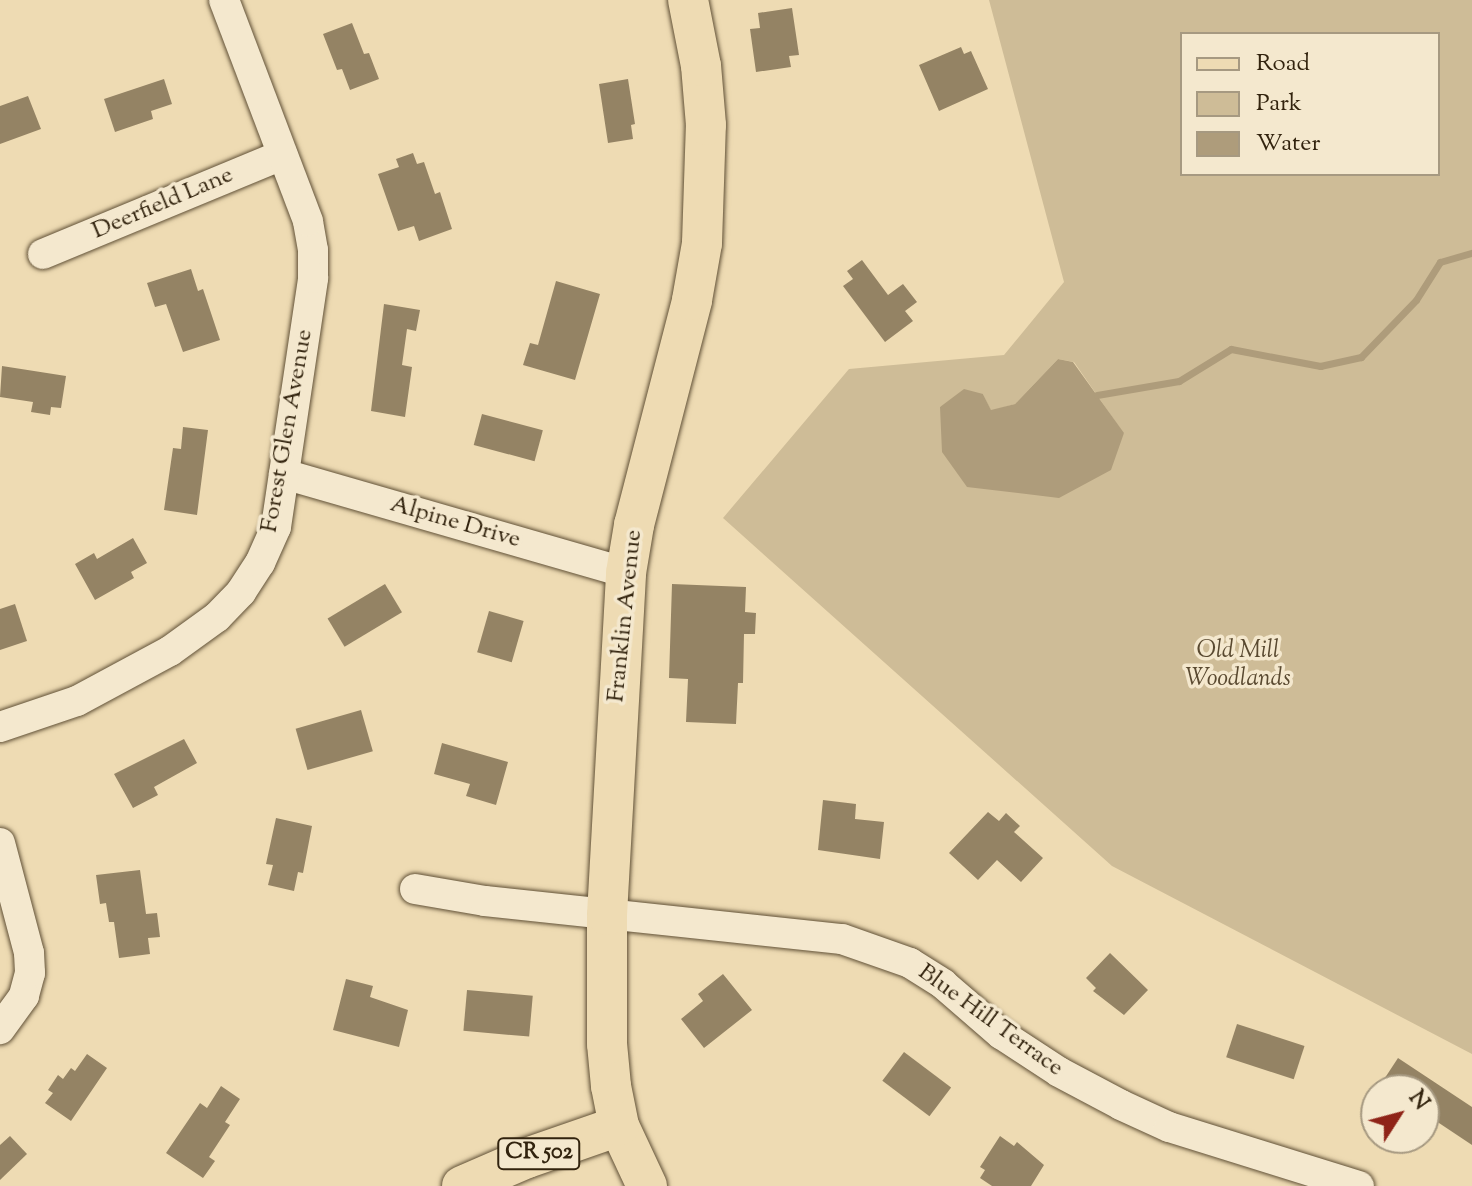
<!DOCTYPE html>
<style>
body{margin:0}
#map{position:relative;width:1472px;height:1186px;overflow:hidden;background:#eedbb3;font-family:"Sorts Mill Goudy",serif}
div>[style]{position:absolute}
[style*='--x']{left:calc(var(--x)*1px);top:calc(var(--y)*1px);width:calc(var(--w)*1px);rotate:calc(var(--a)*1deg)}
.green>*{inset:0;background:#cebc97}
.water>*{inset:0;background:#ae9c7b}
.stream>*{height:7px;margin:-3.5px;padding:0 3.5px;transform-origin:3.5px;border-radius:3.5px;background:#ae9c7b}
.building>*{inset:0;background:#948364;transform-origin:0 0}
.roads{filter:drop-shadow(0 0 2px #615137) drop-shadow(0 0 2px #615137)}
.minor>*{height:30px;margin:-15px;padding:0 15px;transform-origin:15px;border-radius:15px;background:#f4e8ce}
.major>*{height:40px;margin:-20px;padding:0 20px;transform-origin:20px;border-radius:20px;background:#eedbb3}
span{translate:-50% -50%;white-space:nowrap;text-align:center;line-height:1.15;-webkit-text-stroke:7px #f4e8ce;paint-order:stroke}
.shield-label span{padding:2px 6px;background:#f4e8ce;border:2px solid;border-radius:6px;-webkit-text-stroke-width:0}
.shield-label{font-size:22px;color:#32230e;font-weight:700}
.street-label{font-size:24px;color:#32230e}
.park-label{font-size:24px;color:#594930;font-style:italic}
.legend{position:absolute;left:1180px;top:32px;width:260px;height:144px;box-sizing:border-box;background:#f4e8ce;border:2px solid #a69981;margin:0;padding:10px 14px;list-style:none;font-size:24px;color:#32230e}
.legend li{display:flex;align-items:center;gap:16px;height:40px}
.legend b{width:40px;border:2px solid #a69981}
.north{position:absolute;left:1360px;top:1074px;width:80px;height:80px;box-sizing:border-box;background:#f4e8ce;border:2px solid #a69981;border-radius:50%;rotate:54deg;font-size:22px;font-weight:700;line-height:32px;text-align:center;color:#32230e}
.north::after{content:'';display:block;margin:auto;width:28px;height:36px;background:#8f2418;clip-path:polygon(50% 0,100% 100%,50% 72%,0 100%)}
</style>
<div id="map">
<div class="green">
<div style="clip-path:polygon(evenodd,989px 0,1472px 0,1472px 1054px,1112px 866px,723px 518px,849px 369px,1004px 355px,1064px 282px,989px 0,1182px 34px,1438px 34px,1438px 174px,1182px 174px,1182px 34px,989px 0,1058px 359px,1074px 362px,1124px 434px,940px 407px,983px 394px,991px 411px,1015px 404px,1058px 359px)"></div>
</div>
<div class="water">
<div style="clip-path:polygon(1058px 359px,1073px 362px,1124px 433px,1111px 470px,1059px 498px,967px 487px,942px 452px,940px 407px,964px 389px,983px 394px,991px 410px,1015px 404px)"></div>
</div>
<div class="stream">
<div style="--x:1097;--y:395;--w:83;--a:-9.7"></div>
<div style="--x:1179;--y:381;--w:61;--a:-31.6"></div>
<div style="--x:1231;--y:349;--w:91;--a:10.8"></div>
<div style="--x:1320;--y:366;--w:42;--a:-12.4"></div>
<div style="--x:1361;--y:357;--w:79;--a:-46"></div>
<div style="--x:1416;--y:300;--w:45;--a:-57.7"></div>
<div style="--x:1440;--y:262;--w:33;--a:-16"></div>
</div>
<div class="building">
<div style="clip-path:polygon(792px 8px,799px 55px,789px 56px,791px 67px,756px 72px,750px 29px,760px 28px,758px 13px)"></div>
<div style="clip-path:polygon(352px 23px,364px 54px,369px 53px,379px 79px,350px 90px,342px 69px,337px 70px,323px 34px)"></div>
<div style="clip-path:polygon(961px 47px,964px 54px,971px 51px,988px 89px,939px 111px,919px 65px)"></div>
<div style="clip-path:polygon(164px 79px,172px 104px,151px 111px,153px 119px,115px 132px,104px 99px)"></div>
<div style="clip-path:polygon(628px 79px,635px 124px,631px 125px,633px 139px,608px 143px,599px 84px)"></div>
<div style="clip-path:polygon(28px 96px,41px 129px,0 144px,0 106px)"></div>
<div style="clip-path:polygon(413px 153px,417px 164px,424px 162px,435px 194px,440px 192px,452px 229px,419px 241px,414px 226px,398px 231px,378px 174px,399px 167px,396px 159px)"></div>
<div style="clip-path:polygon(862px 260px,888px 295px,903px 284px,917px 302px,905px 311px,913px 321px,885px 342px,843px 286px,853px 279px,847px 271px)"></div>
<div style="clip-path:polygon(191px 269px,198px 291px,203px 289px,220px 340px,183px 352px,166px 304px,155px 307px,147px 283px)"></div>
<div style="clip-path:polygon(556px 281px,600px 294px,575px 380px,523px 365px,530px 343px,538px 345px)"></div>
<div style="clip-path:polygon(384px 304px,420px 310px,416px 331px,407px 329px,402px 365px,412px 367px,405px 417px,371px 411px)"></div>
<div style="clip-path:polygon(2px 366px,66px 376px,61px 408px,51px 407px,50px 415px,31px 412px,33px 402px,0 397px)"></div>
<div style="left:482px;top:414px;width:63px;height:32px;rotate:15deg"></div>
<div style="clip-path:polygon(183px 427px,208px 430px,197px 515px,164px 510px,173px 448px,181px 449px)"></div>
<div style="clip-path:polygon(133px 538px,147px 563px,131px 572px,134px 578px,95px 600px,75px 564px,94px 553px,97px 559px)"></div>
<div style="left:385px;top:584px;width:33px;height:67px;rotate:59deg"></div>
<div style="clip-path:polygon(672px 584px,746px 587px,745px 612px,756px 613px,755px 634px,744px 634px,743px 683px,738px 683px,736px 724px,686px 722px,688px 679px,669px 678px)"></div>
<div style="clip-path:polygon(15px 604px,27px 641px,0 650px,0 609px)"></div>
<div style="left:489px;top:611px;width:36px;height:43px;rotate:16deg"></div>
<div style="left:361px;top:710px;width:43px;height:68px;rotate:74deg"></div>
<div style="clip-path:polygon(184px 739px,197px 763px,154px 787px,158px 795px,133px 808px,114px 774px)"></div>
<div style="clip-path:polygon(442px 743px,508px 762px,496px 805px,466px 796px,470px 784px,434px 774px)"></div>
<div style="clip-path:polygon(823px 800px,856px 804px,855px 819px,884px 822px,880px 859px,818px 850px)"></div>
<div style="clip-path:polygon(988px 812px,999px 821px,1006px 813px,1020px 826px,1014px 832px,1043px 858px,1021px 882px,997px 860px,978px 880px,949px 853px)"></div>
<div style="clip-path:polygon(276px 818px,312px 826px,303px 873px,298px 872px,294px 891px,268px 885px,273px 865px,266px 864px)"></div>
<div style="clip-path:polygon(140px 870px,146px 914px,157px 913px,160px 937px,148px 938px,150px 954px,119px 958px,114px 922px,109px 922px,106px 903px,100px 904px,96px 875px)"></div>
<div style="clip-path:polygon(1110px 953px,1148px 990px,1124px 1015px,1093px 991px,1096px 988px,1086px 978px)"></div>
<div style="clip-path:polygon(723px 974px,752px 1010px,704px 1048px,681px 1019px,703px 1001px,698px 994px)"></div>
<div style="clip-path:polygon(346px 979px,373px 986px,370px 997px,408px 1010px,399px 1047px,333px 1030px)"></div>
<div style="left:467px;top:990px;width:66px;height:41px;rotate:5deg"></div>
<div style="left:1237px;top:1024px;width:71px;height:35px;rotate:18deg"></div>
<div style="left:904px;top:1052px;width:59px;height:36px;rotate:37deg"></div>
<div style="clip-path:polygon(87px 1054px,107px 1068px,71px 1121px,45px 1103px,53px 1093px,48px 1090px,58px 1075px,63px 1079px,71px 1068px,75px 1071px)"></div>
<div style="clip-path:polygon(1398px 1058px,1472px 1107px,1472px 1145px,1436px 1121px,1424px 1138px,1424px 1090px,1377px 1090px)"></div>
<div style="clip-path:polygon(221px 1086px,240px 1099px,225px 1122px,230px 1125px,209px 1157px,215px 1161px,203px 1178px,166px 1153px,200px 1103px,207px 1108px)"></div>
<div style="clip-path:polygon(10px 1136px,27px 1154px,0 1180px,0 1145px)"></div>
<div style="clip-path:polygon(1000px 1136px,1014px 1146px,1017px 1142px,1044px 1165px,1031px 1186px,992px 1186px,980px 1178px,985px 1170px,980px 1167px)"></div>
</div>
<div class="roads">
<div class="minor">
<div style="--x:43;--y:254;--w:259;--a:-22.5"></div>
<div style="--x:284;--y:474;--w:356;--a:16.1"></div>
<div style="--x:0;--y:727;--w:81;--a:-18.7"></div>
<div style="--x:77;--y:701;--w:106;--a:-28.3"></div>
<div style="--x:170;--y:651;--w:58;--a:-35.9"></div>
<div style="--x:217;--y:617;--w:35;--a:-46"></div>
<div style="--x:241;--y:592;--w:35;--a:-57"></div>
<div style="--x:260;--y:563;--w:39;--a:-66"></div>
<div style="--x:276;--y:527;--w:252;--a:-81.5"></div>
<div style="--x:313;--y:278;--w:28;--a:-90"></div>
<div style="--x:313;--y:250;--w:29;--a:-100"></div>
<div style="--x:308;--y:221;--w:236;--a:-110.8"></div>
<div style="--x:0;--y:843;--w:114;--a:75.2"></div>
<div style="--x:29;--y:953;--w:20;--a:87"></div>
<div style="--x:30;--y:973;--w:24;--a:105"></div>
<div style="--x:24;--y:996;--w:41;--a:126"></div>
<div style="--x:415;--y:889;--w:71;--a:9.7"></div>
<div style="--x:485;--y:901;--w:359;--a:6.1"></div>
<div style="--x:842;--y:939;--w:72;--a:19.4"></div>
<div style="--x:910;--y:963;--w:39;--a:32"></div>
<div style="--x:943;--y:984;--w:77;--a:40.8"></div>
<div style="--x:1001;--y:1034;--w:69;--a:33.2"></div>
<div style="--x:1059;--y:1072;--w:70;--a:28"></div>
<div style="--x:1121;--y:1105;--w:53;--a:24.6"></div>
<div style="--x:1169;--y:1127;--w:199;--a:17.3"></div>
</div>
<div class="major">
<div style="--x:462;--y:1186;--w:71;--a:-23.3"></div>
<div style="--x:527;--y:1158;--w:97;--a:-19.2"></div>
<div style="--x:647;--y:1186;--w:66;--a:-115"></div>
<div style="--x:619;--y:1126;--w:41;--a:-101.3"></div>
<div style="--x:611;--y:1086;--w:42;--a:-95.4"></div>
<div style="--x:607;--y:1044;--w:129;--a:-90"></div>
<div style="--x:607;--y:915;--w:343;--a:-86.8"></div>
<div style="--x:626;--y:573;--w:49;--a:-80.5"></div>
<div style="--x:634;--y:525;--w:232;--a:-75.5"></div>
<div style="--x:692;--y:300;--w:58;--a:-80"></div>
<div style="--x:702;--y:243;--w:118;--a:-88.1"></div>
<div style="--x:706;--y:125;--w:59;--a:-94.8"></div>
<div style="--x:701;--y:66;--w:67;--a:-101.1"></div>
</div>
</div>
<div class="shield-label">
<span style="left:539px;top:1154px">CR 502</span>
</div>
<div class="street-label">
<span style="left:163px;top:204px;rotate:-23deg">Deerfield Lane</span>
<span style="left:288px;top:431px;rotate:-80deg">Forest Glen Avenue</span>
<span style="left:455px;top:523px;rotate:16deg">Alpine Drive</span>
<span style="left:626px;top:616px;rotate:-84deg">Franklin Avenue</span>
<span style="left:990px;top:1021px;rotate:36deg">Blue Hill Terrace</span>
</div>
<div class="park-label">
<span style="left:1238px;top:666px">Old Mill<br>Woodlands</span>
</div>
<ul class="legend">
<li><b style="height:10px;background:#eedbb3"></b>Road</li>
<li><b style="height:22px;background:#cebc97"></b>Park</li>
<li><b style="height:22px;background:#ae9c7b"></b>Water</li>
</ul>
<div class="north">N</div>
</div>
